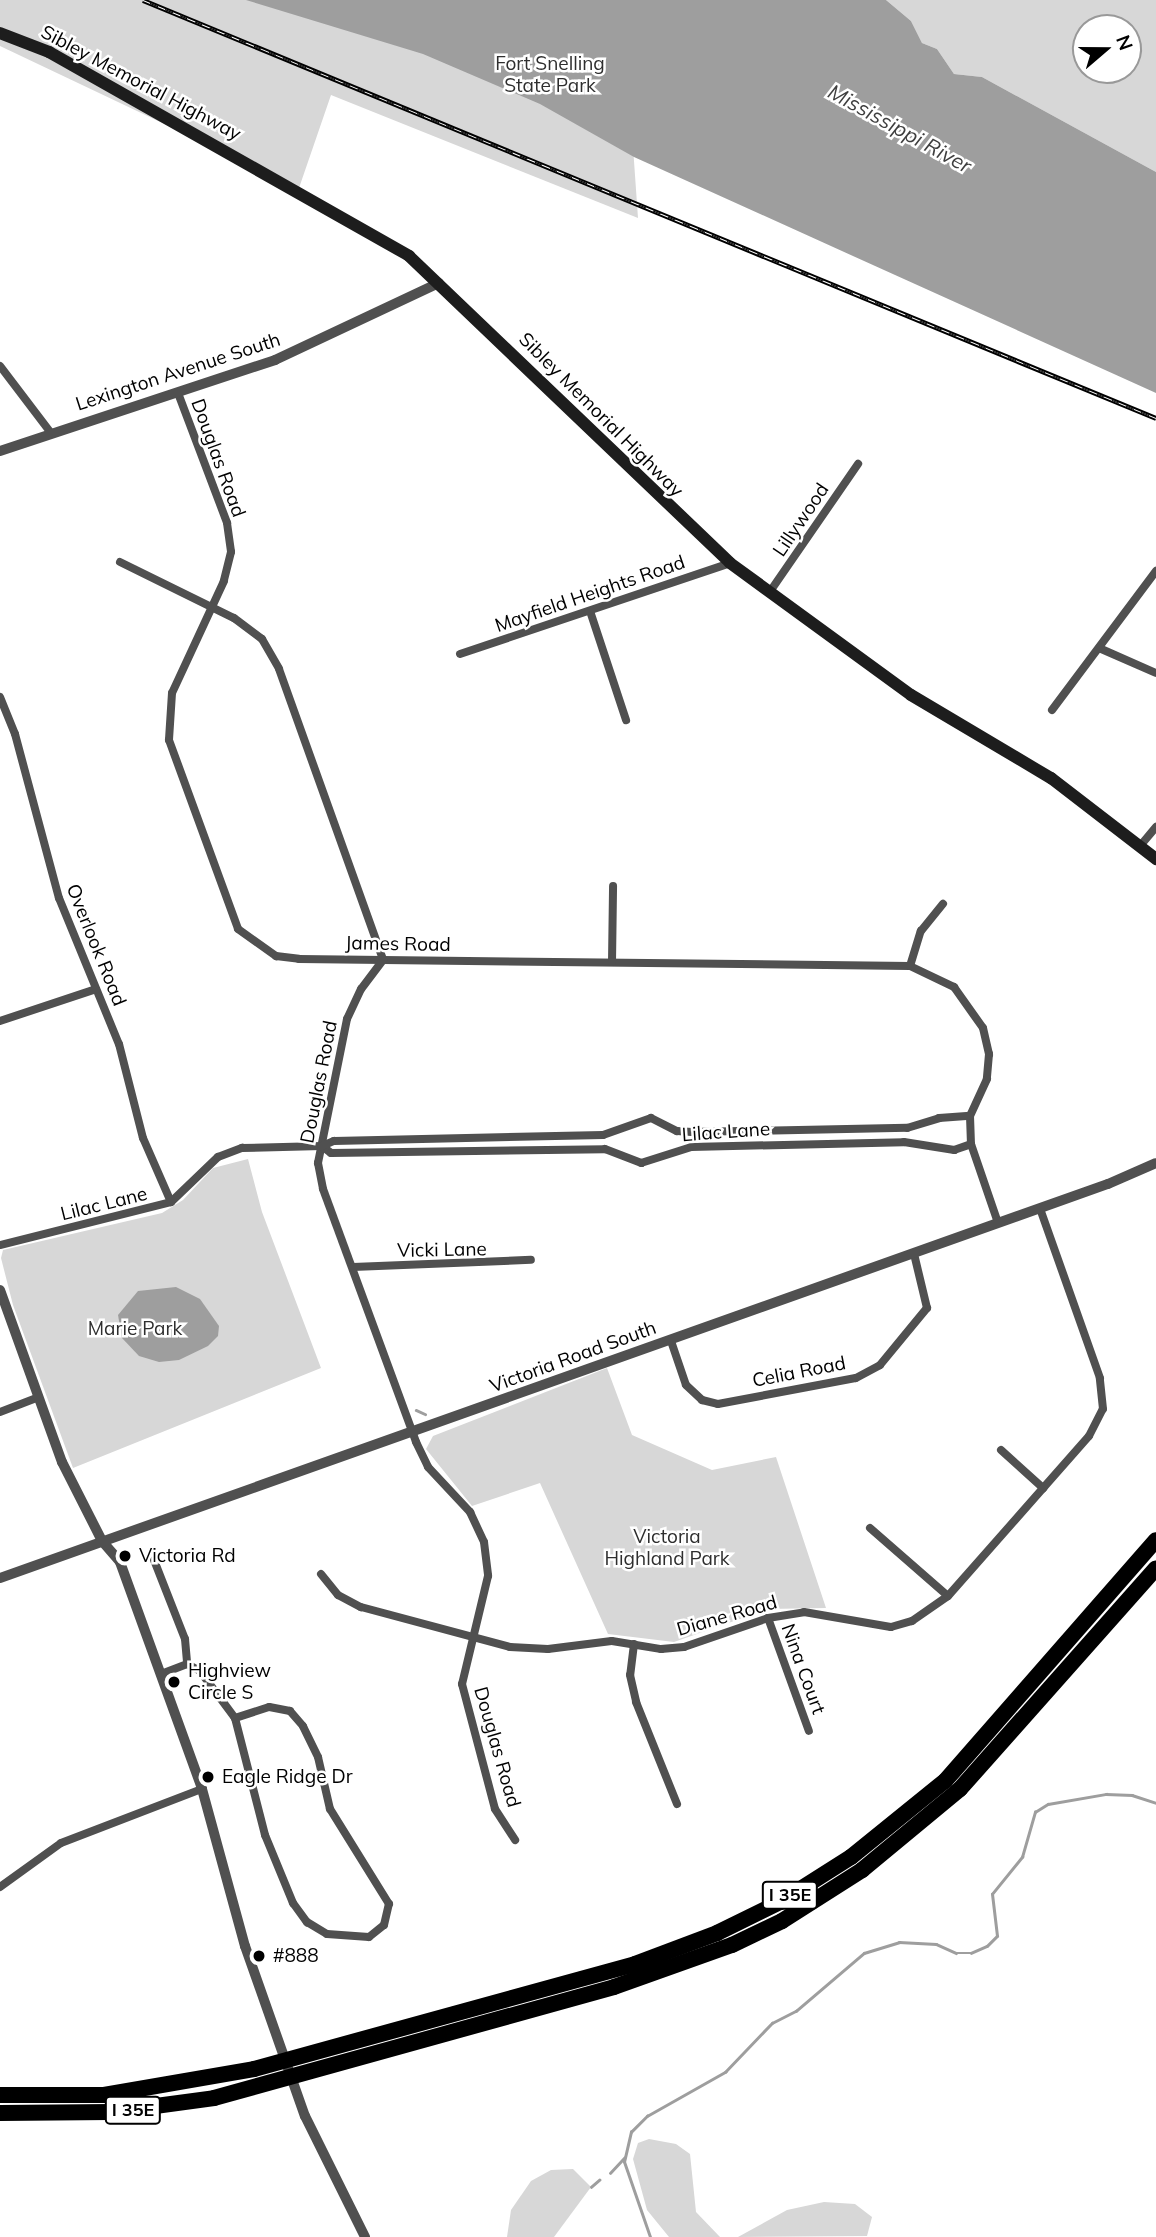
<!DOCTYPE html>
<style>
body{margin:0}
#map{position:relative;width:1156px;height:2237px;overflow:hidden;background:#fff;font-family:Mulish,sans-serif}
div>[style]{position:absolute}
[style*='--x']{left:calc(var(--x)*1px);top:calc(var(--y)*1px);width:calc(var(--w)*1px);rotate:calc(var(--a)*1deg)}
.green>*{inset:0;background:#d7d7d7}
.water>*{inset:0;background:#9e9e9e}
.stream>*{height:2.5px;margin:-1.25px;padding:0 1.25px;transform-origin:1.25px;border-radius:1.25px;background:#9e9e9e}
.minor>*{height:8px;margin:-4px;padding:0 4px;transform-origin:4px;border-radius:4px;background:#505050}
.tertiary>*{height:10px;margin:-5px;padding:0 5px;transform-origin:5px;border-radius:5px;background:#505050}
.secondary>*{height:12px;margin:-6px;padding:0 6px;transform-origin:6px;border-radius:6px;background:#1d1d1d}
.motorway>*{height:16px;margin:-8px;padding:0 8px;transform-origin:8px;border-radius:8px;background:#000}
.rail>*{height:5px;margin-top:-2.5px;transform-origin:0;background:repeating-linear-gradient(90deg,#fff 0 8px,#000 0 16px);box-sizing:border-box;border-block:2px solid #000}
.dots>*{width:19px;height:19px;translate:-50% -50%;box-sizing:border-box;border:4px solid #fff;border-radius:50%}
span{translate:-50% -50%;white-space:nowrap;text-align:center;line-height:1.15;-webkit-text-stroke:5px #fff;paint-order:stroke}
.shield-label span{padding:2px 5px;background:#fff;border:2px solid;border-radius:5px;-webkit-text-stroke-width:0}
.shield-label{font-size:18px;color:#000;font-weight:700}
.park-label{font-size:19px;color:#2e2e2e}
.street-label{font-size:19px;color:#000}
.poi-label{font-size:19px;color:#000}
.left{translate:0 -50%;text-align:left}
.water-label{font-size:21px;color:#3f3f3f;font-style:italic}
.north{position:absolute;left:1072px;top:14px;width:70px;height:70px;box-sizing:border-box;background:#fff;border:2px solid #999;border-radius:50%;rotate:70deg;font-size:19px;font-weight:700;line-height:28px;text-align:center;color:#000}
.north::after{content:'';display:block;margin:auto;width:24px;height:32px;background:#000;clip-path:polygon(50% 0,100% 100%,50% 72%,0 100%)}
</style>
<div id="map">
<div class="green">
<div style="clip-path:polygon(0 0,592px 0,625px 33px,638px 218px,331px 95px,299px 188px,0 46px)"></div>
<div style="clip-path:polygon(evenodd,886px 0,1156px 0,1156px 172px,982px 77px,954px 74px,937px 49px,922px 43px,911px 21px,886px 0,1086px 28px,1128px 28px,1128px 70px,1086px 70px,1086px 28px)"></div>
<div style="clip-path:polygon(248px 1159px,262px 1212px,321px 1368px,73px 1468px,13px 1305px,1px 1258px,3px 1250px,162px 1213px,183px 1200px,213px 1168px)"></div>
<div style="clip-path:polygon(607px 1368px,632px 1435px,712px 1470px,776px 1457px,826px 1608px,768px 1609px,674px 1642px,608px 1634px,540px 1483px,472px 1506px,426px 1449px,433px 1436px)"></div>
<div style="clip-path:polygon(649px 2139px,676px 2144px,690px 2154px,696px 2212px,720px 2237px,669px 2237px,647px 2210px,633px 2159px,638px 2143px)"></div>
<div style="clip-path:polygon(573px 2169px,591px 2187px,554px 2237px,507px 2237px,511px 2210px,531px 2181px,551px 2170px)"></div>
<div style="clip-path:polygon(824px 2202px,855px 2204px,872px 2217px,867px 2236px,738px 2237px,787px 2210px)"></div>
</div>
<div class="water">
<div style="clip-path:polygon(246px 0,886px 0,911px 21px,922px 43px,937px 49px,954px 74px,982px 77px,1156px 172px,1156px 393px,634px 157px,540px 104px,423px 54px)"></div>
<div style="clip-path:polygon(176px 1287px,200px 1299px,219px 1326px,218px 1336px,208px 1346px,179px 1360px,159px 1362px,139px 1356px,122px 1338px,118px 1315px,138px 1291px)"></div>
</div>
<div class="stream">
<div style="--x:416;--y:1410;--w:10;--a:24"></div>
<div style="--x:610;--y:2173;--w:21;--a:-47"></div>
<div style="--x:591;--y:2187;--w:11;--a:-41"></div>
<div style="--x:650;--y:2237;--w:79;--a:-109.1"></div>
<div style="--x:624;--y:2162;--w:31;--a:-77"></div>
<div style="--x:631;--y:2132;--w:23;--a:-45"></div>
<div style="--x:647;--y:2116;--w:90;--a:-29.4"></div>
<div style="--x:725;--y:2072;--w:68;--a:-46.2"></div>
<div style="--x:772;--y:2023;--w:27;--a:-27"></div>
<div style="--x:796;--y:2011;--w:89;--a:-40.5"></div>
<div style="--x:864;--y:1953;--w:37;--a:-17"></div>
<div style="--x:899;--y:1942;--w:37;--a:3"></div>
<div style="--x:936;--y:1944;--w:22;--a:24"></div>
<div style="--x:956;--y:1953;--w:15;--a:0"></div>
<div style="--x:971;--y:1953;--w:17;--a:-24"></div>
<div style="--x:987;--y:1946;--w:14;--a:-45"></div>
<div style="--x:997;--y:1936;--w:42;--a:-96.8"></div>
<div style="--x:992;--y:1894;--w:48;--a:-51"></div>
<div style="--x:1022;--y:1857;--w:47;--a:-73.9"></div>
<div style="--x:1035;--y:1812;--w:15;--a:-32"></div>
<div style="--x:1048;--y:1804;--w:59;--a:-9.8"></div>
<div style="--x:1106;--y:1794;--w:26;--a:2"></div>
<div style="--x:1132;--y:1795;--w:25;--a:18"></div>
</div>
<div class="minor">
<div style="--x:0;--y:366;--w:84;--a:52.7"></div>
<div style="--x:178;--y:393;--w:139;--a:69.3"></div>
<div style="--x:227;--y:523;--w:29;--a:82"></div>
<div style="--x:231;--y:552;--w:30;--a:104"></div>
<div style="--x:224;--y:581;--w:123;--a:114.9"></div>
<div style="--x:172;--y:693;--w:47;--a:93.7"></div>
<div style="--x:169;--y:740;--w:201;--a:69.9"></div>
<div style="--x:238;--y:929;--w:47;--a:35.4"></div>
<div style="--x:276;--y:956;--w:23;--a:7"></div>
<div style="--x:299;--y:959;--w:611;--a:0.66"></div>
<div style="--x:910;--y:966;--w:49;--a:25.5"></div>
<div style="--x:954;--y:987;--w:50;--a:54.7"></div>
<div style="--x:983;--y:1028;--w:27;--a:77"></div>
<div style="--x:989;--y:1054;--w:25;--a:95"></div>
<div style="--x:987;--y:1079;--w:41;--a:114.7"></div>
<div style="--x:970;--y:1116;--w:28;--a:88"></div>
<div style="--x:971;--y:1144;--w:83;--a:71.1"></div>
<div style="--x:120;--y:562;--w:127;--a:26.2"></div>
<div style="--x:234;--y:618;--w:35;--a:37"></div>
<div style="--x:262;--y:639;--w:34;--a:60"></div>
<div style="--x:279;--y:669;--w:309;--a:70.3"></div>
<div style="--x:383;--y:960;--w:36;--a:127"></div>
<div style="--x:361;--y:989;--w:33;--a:115"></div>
<div style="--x:347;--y:1019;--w:147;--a:101.4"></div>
<div style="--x:318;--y:1163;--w:26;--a:79"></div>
<div style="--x:323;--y:1189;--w:270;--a:69.8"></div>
<div style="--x:416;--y:1442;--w:28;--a:64"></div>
<div style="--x:428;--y:1467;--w:62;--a:47"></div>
<div style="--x:470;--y:1512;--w:33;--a:65"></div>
<div style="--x:484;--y:1542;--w:34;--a:83"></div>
<div style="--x:488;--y:1576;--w:111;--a:103.5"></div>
<div style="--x:462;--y:1684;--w:129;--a:75.2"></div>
<div style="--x:495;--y:1809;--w:37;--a:57"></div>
<div style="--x:769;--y:593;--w:157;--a:-55.4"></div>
<div style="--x:590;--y:611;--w:115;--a:71.7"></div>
<div style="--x:1099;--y:648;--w:62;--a:23.7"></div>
<div style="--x:460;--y:654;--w:285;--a:-18.6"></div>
<div style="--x:0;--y:697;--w:40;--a:68"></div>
<div style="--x:15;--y:734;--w:170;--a:75"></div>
<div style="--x:59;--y:898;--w:158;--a:67.7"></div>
<div style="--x:119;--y:1044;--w:97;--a:75.7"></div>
<div style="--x:143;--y:1138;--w:70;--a:66.4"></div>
<div style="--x:1052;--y:710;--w:174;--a:-53.2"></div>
<div style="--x:1140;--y:846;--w:25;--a:-50"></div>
<div style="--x:612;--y:962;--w:76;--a:-89.2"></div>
<div style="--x:910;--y:966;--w:37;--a:-73"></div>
<div style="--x:921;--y:931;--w:35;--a:-51"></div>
<div style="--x:0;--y:1021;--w:101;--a:-18.4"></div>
<div style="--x:322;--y:1146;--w:11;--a:38"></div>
<div style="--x:331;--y:1153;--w:274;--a:-0.8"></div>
<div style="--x:605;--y:1149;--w:39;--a:21"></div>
<div style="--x:641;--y:1163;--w:52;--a:-17.7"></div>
<div style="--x:691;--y:1147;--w:213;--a:-1.3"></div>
<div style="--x:904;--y:1142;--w:51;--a:9.1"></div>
<div style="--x:954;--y:1150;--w:18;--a:-19"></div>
<div style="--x:0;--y:1245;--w:176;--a:-14.1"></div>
<div style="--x:171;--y:1202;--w:65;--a:-43.8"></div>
<div style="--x:218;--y:1157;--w:26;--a:-21"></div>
<div style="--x:242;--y:1148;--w:80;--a:-1.4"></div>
<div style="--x:322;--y:1146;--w:13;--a:-23"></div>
<div style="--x:334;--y:1141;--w:269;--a:-1.3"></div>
<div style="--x:603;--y:1135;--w:51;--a:-19.5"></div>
<div style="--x:651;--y:1118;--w:29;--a:27"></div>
<div style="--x:677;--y:1131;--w:15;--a:4"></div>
<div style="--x:692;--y:1132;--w:215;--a:-1.1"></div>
<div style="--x:907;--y:1128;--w:34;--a:-17"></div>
<div style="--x:939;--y:1118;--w:31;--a:-4"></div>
<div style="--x:353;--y:1267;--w:178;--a:-2.3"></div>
<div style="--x:671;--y:1341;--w:46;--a:71.2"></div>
<div style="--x:686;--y:1385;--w:22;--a:43"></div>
<div style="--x:702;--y:1400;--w:16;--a:14"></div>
<div style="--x:718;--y:1404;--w:140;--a:-10.7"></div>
<div style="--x:856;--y:1378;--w:27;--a:-28"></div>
<div style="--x:880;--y:1365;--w:74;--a:-50.5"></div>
<div style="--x:927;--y:1308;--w:56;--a:-103.5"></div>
<div style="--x:0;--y:1412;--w:39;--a:-21"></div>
<div style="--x:1001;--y:1450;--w:57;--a:42.1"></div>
<div style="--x:870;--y:1528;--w:103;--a:41.1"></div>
<div style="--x:154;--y:1560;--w:85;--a:68.6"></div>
<div style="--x:185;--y:1639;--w:25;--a:85"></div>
<div style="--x:187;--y:1664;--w:15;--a:28"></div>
<div style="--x:200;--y:1671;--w:59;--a:53.3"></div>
<div style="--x:235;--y:1718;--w:121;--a:75.6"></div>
<div style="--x:265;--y:1835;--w:74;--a:67.6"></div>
<div style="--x:293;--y:1903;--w:24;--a:54"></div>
<div style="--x:307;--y:1922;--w:23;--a:31"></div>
<div style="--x:327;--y:1934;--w:42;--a:4.1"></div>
<div style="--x:369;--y:1937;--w:19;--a:-39"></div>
<div style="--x:384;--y:1925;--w:22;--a:-77"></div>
<div style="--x:389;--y:1904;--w:112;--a:-121.8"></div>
<div style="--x:330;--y:1809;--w:53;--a:-103"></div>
<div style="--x:318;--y:1757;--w:34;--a:-116"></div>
<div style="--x:303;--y:1726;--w:20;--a:-131"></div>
<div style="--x:290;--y:1711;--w:21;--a:-169"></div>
<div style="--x:269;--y:1707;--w:36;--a:162"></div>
<div style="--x:321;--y:1574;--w:27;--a:51"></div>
<div style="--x:338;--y:1595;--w:26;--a:28"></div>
<div style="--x:361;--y:1607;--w:154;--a:15"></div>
<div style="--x:510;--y:1647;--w:38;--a:3"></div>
<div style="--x:548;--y:1649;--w:64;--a:-7.1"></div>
<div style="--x:612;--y:1641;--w:50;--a:9.3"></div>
<div style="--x:661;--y:1649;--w:23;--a:-5"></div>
<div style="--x:684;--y:1647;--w:89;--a:-19"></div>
<div style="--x:768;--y:1618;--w:36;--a:-9"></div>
<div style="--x:804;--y:1612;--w:88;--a:9.8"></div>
<div style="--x:891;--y:1627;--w:22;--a:-16"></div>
<div style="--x:912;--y:1621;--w:44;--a:-34.8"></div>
<div style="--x:948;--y:1596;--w:213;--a:-48.6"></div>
<div style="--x:1089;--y:1436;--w:30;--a:-63"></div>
<div style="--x:1103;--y:1409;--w:31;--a:-96"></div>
<div style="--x:1100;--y:1378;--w:179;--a:-109.5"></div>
<div style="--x:768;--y:1618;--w:120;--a:70.1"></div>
<div style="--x:634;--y:1644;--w:31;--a:97"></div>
<div style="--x:630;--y:1675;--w:28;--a:77"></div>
<div style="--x:636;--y:1702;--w:110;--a:68.1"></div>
<div style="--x:161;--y:1674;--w:28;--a:-21"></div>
<div style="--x:0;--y:1887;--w:75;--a:-35.8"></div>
<div style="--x:61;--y:1843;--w:151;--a:-21"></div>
</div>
<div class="tertiary">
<div style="--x:0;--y:451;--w:290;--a:-18.3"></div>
<div style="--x:275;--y:360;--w:181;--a:-25.2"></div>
<div style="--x:0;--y:1290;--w:183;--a:70.2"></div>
<div style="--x:62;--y:1462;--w:89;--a:63.1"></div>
<div style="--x:102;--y:1541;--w:28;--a:49"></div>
<div style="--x:120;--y:1562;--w:241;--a:70.1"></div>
<div style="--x:202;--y:1789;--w:163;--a:74.7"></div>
<div style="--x:245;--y:1946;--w:180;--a:70.6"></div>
<div style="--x:305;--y:2116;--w:135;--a:63.6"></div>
<div style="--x:0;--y:1578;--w:1176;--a:-19.58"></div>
<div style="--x:1108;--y:1184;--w:52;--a:-23.6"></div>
</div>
<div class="secondary">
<div style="--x:0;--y:33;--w:53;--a:21.2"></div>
<div style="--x:49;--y:52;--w:414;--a:29.5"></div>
<div style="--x:409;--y:256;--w:444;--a:43.7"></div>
<div style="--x:730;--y:563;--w:224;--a:36.1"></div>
<div style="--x:911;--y:695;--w:163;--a:30.7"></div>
<div style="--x:1051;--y:778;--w:133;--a:37.6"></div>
</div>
<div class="motorway">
<div style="--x:0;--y:2095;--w:104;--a:0"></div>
<div style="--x:104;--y:2095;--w:152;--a:-9.8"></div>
<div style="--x:254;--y:2069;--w:395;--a:-15.4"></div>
<div style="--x:635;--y:1964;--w:88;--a:-20.7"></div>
<div style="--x:717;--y:1933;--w:70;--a:-26.2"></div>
<div style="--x:780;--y:1902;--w:84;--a:-32.4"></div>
<div style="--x:851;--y:1857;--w:121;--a:-39"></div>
<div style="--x:945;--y:1781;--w:320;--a:-48.8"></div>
<div style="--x:0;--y:2113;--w:111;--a:-0.5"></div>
<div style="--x:111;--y:2112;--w:104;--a:-7.7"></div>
<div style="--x:214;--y:2098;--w:415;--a:-15.5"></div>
<div style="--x:614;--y:1987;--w:125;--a:-19.6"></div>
<div style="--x:732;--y:1945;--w:55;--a:-25.6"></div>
<div style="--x:782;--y:1921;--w:95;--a:-32.5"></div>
<div style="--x:862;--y:1870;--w:127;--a:-39.6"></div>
<div style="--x:960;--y:1789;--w:295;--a:-48.4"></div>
</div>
<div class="rail">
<div style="--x:143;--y:0;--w:1096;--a:22.42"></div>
</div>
<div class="dots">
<div style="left:125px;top:1556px;background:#000"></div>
<div style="left:174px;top:1682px;background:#000"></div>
<div style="left:208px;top:1777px;background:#000"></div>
<div style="left:259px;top:1956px;background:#000"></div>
</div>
<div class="shield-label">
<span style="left:790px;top:1895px">I 35E</span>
<span style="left:133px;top:2110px">I 35E</span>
</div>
<div class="park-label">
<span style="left:550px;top:75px">Fort Snelling<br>State Park</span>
<span style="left:135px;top:1329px">Marie Park</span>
<span style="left:667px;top:1548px">Victoria<br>Highland Park</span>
</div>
<div class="street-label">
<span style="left:141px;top:83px;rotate:28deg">Sibley Memorial Highway</span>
<span style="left:178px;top:372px;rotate:-18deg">Lexington Avenue South</span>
<span style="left:601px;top:415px;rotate:45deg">Sibley Memorial Highway</span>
<span style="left:218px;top:458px;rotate:70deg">Douglas Road</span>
<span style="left:801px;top:520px;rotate:-56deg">Lillywood</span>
<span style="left:590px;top:594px;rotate:-19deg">Mayfield Heights Road</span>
<span style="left:398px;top:944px;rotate:1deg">James Road</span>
<span style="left:96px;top:945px;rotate:68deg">Overlook Road</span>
<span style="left:319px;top:1082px;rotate:-79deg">Douglas Road</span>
<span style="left:726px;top:1132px;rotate:-4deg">Lilac Lane</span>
<span style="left:104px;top:1204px;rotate:-14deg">Lilac Lane</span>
<span style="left:442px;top:1250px;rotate:-1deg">Vicki Lane</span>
<span style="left:573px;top:1357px;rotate:-20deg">Victoria Road South</span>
<span style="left:799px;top:1372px;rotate:-11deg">Celia Road</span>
<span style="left:727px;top:1616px;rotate:-16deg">Diane Road</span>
<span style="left:803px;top:1669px;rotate:70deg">Nina Court</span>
<span style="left:497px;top:1747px;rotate:74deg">Douglas Road</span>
</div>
<div class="poi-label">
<span class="left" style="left:139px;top:1556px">Victoria Rd</span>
<span class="left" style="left:188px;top:1682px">Highview<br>Circle S</span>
<span class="left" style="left:222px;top:1777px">Eagle Ridge Dr</span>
<span class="left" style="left:273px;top:1956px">#888</span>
</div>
<div class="water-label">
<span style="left:900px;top:128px;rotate:29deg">Mississippi River</span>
</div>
<div class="north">N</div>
</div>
